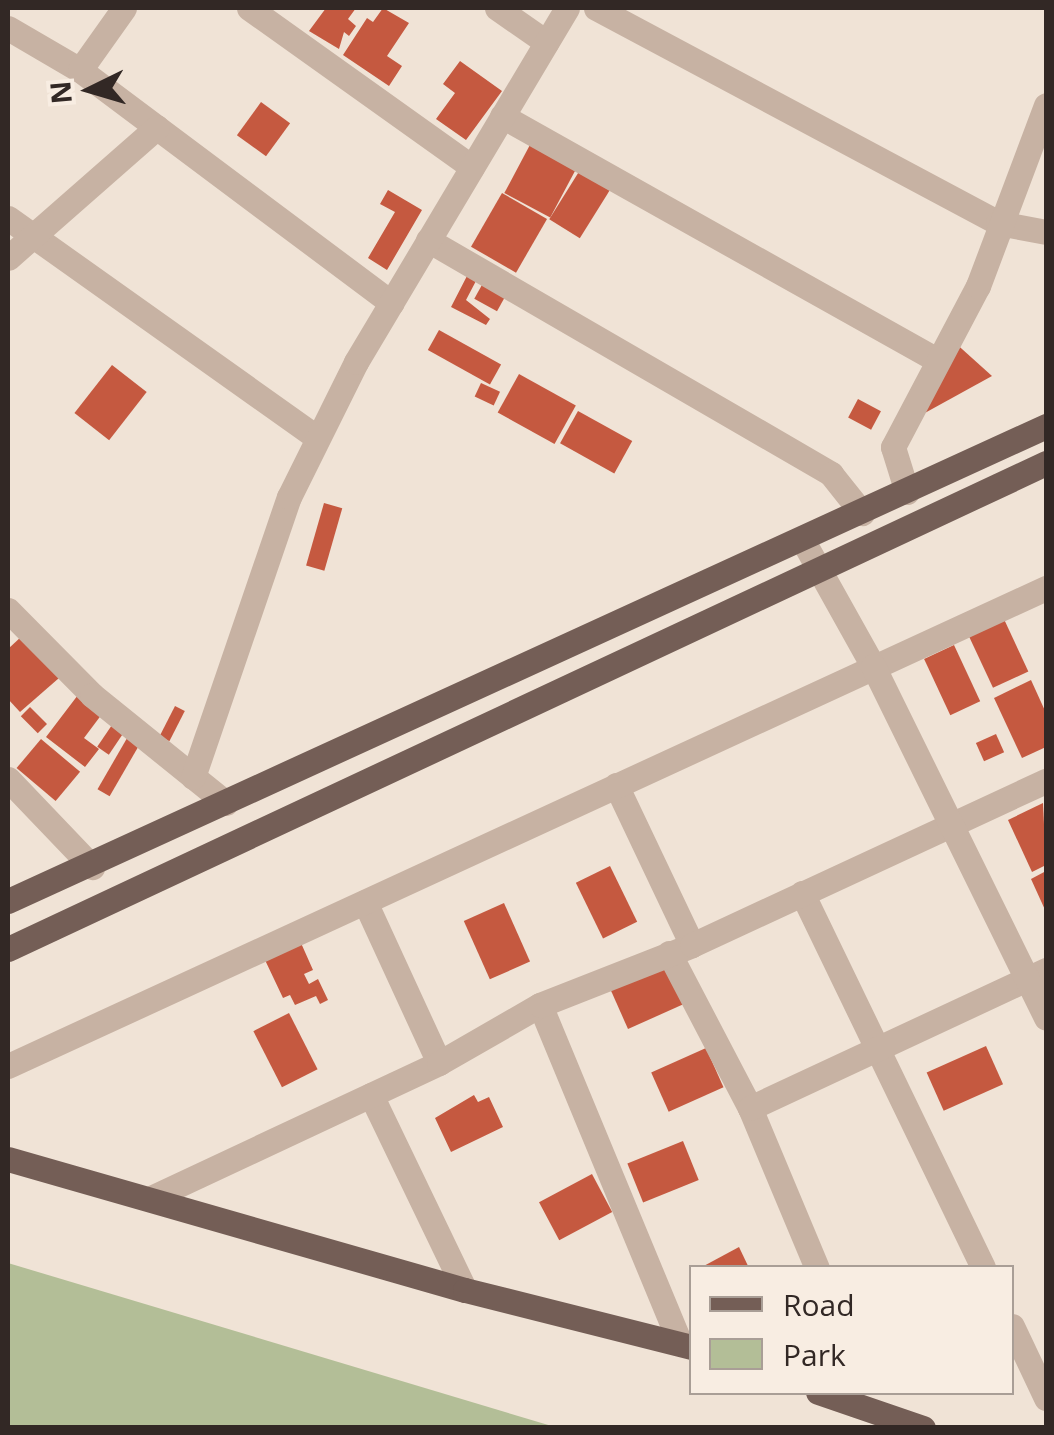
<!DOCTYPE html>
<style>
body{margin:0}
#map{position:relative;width:1054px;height:1435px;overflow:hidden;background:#f0e3d6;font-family:"Open Sans",sans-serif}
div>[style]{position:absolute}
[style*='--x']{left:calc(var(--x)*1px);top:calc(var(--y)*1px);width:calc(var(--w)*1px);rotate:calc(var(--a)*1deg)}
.green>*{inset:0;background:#b3be97}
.building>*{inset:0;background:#c55940;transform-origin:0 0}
.minor>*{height:25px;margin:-12.5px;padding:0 12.5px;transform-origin:12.5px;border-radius:12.5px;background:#c7b2a3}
.tertiary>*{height:25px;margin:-12.5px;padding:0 12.5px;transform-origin:12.5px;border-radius:12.5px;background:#c7b2a3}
.primary>*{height:25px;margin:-12.5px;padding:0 12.5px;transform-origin:12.5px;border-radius:12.5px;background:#745e56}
span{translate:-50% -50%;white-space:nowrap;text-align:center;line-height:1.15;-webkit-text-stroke:8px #f8ede2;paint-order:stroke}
.frame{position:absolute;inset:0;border:10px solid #322825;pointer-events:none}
.legend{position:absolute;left:689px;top:1265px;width:325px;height:130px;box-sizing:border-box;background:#f8ede2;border:2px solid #a99e96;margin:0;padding:12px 18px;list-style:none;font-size:30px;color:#322825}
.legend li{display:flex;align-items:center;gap:20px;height:50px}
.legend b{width:50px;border:2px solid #a99e96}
.north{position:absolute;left:40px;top:40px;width:100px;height:100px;-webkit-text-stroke:8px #f8ede2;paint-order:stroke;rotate:265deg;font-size:28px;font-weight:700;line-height:40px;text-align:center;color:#322825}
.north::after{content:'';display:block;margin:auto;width:35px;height:45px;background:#322825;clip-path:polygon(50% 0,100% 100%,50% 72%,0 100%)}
</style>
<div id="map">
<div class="green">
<div style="clip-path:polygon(8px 1263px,555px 1427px,8px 1427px)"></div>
</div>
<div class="building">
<div style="clip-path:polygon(326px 8px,356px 8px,348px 19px,356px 26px,349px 36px,344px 32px,339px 49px,309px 31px)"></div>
<div style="clip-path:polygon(383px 8px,409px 23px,387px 56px,402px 66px,389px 86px,343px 55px,367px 18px,373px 22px)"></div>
<div style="clip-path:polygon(460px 61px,502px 91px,466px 140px,436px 119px,455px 93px,443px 84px)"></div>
<div style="left:261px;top:102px;width:36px;height:41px;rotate:36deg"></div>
<div style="left:532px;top:141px;width:52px;height:59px;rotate:28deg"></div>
<div style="left:580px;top:170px;width:36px;height:58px;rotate:32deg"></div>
<div style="clip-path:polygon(388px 190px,422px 210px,387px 270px,368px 258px,395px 212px,380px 204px)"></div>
<div style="left:502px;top:193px;width:52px;height:62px;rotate:30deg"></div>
<div style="clip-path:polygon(468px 274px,477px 279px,466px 300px,490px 319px,486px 325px,451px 307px)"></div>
<div style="left:483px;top:283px;width:26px;height:18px;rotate:29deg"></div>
<div style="left:439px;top:330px;width:71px;height:23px;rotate:29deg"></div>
<div style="clip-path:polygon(952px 340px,992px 376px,903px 425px)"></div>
<div style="left:112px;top:365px;width:44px;height:61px;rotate:38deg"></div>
<div style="left:519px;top:374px;width:65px;height:44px;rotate:29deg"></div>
<div style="left:481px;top:383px;width:21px;height:15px;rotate:25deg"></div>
<div style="left:858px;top:399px;width:26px;height:21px;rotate:28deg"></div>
<div style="left:578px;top:411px;width:62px;height:37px;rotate:29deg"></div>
<div style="left:324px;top:503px;width:19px;height:65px;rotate:16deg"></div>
<div style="left:1003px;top:617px;width:60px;height:39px;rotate:65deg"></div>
<div style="clip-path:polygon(22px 636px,59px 678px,20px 712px,8px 699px,8px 649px)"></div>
<div style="left:954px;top:645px;width:62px;height:33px;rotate:65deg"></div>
<div style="clip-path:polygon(1031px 680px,1046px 713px,1046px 747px,1022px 758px,994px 698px)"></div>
<div style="clip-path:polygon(81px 691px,105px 710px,84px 738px,99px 749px,85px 767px,46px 737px)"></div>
<div style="left:175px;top:706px;width:11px;height:34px;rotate:27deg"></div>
<div style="left:30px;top:707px;width:24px;height:13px;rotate:45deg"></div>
<div style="left:114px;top:722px;width:14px;height:30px;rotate:34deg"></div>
<div style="left:130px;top:733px;width:14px;height:65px;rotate:30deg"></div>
<div style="left:996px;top:734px;width:20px;height:22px;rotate:66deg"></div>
<div style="left:41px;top:739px;width:51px;height:38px;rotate:40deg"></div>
<div style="clip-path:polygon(1043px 803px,1046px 865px,1032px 872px,1008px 820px)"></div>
<div style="left:610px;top:866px;width:62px;height:38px;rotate:64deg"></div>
<div style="clip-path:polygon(1046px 871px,1046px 912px,1031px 879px)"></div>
<div style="left:504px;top:903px;width:64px;height:44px;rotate:66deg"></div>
<div style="clip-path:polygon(301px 943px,313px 970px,304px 974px,309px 984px,318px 979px,328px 1000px,320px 1004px,316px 996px,295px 1005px,290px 995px,283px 998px,265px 960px)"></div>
<div style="left:670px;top:961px;width:45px;height:66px;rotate:66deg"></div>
<div style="left:289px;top:1013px;width:63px;height:40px;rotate:63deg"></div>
<div style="left:986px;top:1046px;width:42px;height:65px;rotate:66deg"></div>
<div style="left:706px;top:1048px;width:43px;height:60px;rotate:66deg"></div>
<div style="clip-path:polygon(474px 1095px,478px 1102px,489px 1097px,503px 1127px,451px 1152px,435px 1118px)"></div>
<div style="left:683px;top:1141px;width:42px;height:60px;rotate:68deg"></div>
<div style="left:592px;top:1174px;width:43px;height:60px;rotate:62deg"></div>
<div style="clip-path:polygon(739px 1247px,749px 1268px,700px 1268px)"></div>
</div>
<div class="minor">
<div style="--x:249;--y:8;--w:274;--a:35.5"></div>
<div style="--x:497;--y:8;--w:60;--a:34.8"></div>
<div style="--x:596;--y:8;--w:456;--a:28.1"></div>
<div style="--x:998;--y:223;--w:49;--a:10.6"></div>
<div style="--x:8;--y:28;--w:83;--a:30.3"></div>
<div style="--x:80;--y:70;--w:389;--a:36.8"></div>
<div style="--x:80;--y:70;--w:76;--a:-54.6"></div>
<div style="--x:502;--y:116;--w:497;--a:29.3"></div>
<div style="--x:8;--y:218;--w:380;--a:35.4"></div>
<div style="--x:428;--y:240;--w:466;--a:30.1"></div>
<div style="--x:831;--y:474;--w:50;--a:51.5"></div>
<div style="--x:8;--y:258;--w:198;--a:-41.3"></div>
<div style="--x:907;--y:492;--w:47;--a:-107.3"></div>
<div style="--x:893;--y:447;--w:182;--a:-62.2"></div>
<div style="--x:978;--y:286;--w:193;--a:-69.4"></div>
<div style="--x:8;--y:610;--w:120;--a:45.3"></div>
<div style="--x:92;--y:695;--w:172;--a:38.9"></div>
<div style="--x:193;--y:777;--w:296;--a:-71.1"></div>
<div style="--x:289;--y:497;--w:151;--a:-63.6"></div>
<div style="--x:356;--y:362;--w:412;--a:-59.2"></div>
<div style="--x:8;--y:779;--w:122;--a:46.3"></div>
<div style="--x:616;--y:785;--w:177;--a:64.6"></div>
<div style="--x:802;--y:893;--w:416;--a:64.2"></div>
<div style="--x:365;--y:902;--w:177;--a:65.3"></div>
<div style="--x:669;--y:953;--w:175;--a:62.4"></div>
<div style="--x:750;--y:1108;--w:173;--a:67.3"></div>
<div style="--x:540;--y:1005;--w:366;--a:67.5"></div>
<div style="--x:8;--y:1066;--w:1143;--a:-24.73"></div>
<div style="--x:371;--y:1095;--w:216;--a:64.3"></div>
<div style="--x:750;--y:1108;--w:327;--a:-25"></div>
<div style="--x:153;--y:1197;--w:316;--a:-25.1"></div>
<div style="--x:439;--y:1063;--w:116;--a:-29.9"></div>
<div style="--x:540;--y:1005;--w:163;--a:-21.5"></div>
<div style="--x:692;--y:945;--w:390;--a:-24.9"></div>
<div style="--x:1012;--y:1326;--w:80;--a:64.7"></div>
</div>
<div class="tertiary">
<div style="--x:802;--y:539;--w:145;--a:60.8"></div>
<div style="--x:873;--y:666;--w:392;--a:63.8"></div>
</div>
<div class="primary">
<div style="--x:8;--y:901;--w:1142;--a:-24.59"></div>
<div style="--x:8;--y:949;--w:1146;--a:-25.09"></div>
<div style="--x:8;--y:1159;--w:475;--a:16"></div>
<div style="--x:465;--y:1290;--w:234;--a:14.1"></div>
<div style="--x:818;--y:1392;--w:111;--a:18.9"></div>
</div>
<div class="frame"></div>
<ul class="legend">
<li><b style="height:12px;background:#745e56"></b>Road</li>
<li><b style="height:28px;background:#b3be97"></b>Park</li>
</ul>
<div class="north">N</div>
</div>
